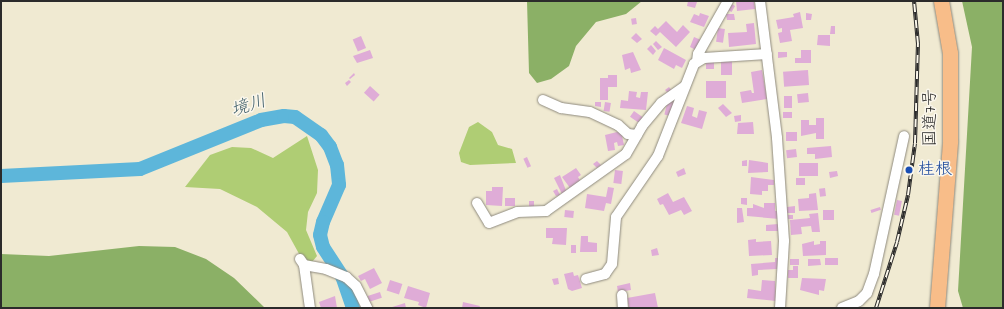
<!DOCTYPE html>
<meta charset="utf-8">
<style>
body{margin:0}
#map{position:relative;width:1004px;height:309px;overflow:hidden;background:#f0ead2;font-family:"Indie Flower","Klee One",sans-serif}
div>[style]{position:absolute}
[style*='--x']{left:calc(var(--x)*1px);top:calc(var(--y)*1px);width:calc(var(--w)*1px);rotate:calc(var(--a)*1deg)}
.green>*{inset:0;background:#afcd74}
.forest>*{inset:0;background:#8bb066}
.river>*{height:14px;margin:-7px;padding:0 7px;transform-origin:7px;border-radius:7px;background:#5db6da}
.building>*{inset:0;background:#dfacd7;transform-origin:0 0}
.roads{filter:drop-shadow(0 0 1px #8e8a7e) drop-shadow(0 0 1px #8e8a7e)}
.minor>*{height:10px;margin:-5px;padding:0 5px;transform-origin:5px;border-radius:5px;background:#fff}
.highway>*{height:15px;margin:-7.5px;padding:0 7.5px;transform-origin:7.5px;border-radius:7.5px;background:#f8bd89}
.rail>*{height:4px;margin-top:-2px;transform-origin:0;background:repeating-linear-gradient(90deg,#fbf7ec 0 8px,#2b2b2b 0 16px);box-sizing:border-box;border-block:1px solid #2b2b2b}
.dots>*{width:11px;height:11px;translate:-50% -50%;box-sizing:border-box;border:2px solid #fbf7ec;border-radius:50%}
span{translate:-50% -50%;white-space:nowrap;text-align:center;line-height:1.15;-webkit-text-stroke:3px #fbf7ec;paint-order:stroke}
.street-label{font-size:17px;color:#2b2b2b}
.transit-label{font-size:17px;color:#164399}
.left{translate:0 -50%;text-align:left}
.water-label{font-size:18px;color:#3c5c68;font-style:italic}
.frame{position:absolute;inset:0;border:2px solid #2b2b2b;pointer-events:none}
</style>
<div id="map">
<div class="green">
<div style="clip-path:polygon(478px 122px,492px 132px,498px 145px,512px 149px,516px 163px,470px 165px,461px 162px,459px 153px,469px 127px)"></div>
<div style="clip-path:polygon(307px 136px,318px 170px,317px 193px,308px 212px,306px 230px,317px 256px,312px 262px,303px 261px,287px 232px,257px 207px,220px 189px,185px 187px,210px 155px,232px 147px,251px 148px,273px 158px)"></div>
</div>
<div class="forest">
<div style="clip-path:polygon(527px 1px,642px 1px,626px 14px,596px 22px,576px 46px,569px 66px,551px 79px,537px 83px,529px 73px)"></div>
<div style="clip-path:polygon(962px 1px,1003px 1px,1003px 308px,963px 308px,958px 291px,972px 47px)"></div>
<div style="clip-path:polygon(139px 246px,175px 247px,206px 259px,234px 278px,265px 308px,1px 308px,1px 254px,49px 256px)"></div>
</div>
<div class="river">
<div style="--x:1;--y:176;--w:139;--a:-2.9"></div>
<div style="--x:140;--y:169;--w:131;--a:-22"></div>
<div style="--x:261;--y:120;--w:23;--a:-10"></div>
<div style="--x:284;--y:116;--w:11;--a:5"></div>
<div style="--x:295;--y:117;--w:32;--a:35"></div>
<div style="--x:321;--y:135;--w:15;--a:53"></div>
<div style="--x:330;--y:147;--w:19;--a:69"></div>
<div style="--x:337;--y:165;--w:20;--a:84"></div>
<div style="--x:339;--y:185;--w:40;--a:113.4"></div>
<div style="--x:323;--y:222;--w:13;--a:103"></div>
<div style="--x:320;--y:235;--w:12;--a:76"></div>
<div style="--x:323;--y:247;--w:35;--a:57"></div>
<div style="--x:342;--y:276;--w:34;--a:71"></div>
</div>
<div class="building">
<div style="clip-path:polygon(688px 1px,697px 2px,695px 8px,687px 6px)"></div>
<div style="clip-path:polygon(736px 1px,754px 1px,755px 9px,737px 11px)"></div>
<div style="left:730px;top:3px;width:6px;height:7px;rotate:31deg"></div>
<div style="clip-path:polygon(800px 12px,803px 28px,790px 30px,792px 41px,780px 43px,778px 33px,782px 32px,782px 28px,778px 29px,776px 20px,794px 17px,793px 14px)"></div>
<div style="clip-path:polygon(700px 13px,709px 16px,704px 27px,690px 22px,694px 14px,699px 16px)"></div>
<div style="clip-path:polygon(806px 13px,812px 14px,811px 20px,806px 20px)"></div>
<div style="clip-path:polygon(726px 14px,734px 14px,735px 20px,727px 20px)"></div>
<div style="left:636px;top:18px;width:6px;height:5px;rotate:81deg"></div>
<div style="clip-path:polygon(666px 21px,677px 32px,683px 25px,690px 32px,676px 47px,660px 32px,656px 36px,650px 31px,655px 26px,658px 29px)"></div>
<div style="clip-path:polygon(754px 23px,756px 44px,729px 47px,728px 33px,747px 32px,746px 24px)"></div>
<div style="clip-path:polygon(831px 26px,835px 26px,835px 34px,830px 34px)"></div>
<div style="left:718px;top:28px;width:7px;height:14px;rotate:8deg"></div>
<div style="clip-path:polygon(636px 33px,642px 39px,637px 43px,631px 38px)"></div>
<div style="clip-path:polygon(818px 35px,830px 35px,830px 46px,817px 45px)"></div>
<div style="left:361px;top:36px;width:13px;height:9px;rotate:67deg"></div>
<div style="clip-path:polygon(694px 37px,701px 40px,696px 50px,690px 47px)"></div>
<div style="clip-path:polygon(656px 41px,662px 47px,658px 50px,653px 44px)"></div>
<div style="clip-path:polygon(651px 45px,656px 51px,653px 55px,647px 49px)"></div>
<div style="clip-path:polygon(664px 48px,686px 60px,682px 68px,676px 65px,674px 69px,658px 60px)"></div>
<div style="clip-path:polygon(370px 50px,373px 58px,357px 63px,353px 56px)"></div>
<div style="clip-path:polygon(801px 50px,811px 50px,811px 63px,795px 63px,795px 58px,801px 58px)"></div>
<div style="clip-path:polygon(633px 52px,641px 70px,631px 73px,630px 68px,625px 70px,622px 55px)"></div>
<div style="clip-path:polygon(778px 52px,787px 52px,787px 57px,778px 58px)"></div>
<div style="left:721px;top:59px;width:11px;height:16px"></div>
<div style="left:706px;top:62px;width:8px;height:7px"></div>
<div style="clip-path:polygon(762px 70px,767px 99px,742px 103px,740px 92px,751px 90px,752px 93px,754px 93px,751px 72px)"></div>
<div style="left:808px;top:70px;width:15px;height:25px;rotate:86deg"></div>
<div style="clip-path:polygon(354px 73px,355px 75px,350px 79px,349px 78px)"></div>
<div style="clip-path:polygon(608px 75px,617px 75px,617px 87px,608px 87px,608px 100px,600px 100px,600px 78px,608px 78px)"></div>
<div style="clip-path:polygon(349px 80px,351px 82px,347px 86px,345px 83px)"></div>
<div style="left:706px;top:81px;width:20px;height:17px"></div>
<div style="left:370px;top:86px;width:13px;height:9px;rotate:42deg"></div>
<div style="clip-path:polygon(669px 87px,672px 91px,668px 93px,665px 90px)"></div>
<div style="clip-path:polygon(629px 91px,637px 92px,636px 97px,640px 98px,641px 92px,648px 92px,646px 110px,620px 108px,621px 100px,628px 101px)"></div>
<div style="left:808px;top:93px;width:9px;height:11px;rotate:84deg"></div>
<div style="left:784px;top:96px;width:8px;height:12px"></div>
<div style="left:668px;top:100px;width:8px;height:15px;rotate:14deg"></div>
<div style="clip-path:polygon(595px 102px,601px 102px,601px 107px,595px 106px)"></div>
<div style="left:605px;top:102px;width:6px;height:9px;rotate:9deg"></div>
<div style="clip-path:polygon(723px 104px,732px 113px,726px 117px,718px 108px)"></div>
<div style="clip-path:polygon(687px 106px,694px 108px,692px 116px,697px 118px,699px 110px,707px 112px,702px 129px,681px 123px)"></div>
<div style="left:634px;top:111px;width:12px;height:7px;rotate:35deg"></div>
<div style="left:783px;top:112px;width:9px;height:6px"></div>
<div style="clip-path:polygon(741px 115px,741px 121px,735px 122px,734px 116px)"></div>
<div style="clip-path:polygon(816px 118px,824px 118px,824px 139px,816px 139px,816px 133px,801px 136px,801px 120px,809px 120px,809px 125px,816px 125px)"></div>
<div style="clip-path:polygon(753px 122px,754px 134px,737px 134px,738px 123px)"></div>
<div style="clip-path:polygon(621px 131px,624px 145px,618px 146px,617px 142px,614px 143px,615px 150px,608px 151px,605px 135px)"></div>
<div style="left:786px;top:132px;width:11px;height:9px"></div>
<div style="clip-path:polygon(831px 146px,832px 157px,815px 159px,815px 154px,807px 154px,807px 148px)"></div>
<div style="left:796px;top:149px;width:8px;height:10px;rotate:83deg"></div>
<div style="left:527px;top:157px;width:10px;height:4px;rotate:66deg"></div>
<div style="clip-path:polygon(747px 160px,747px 166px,742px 166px,742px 161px)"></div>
<div style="clip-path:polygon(749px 160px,768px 163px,768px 172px,748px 173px)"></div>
<div style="clip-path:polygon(597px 161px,601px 165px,597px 168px,593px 164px)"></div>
<div style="left:818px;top:163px;width:13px;height:19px;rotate:90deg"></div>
<div style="clip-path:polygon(576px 168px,581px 175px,578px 177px,581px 182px,570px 188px,562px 177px)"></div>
<div style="clip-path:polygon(684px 168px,686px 174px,678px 177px,676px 172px)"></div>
<div style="left:615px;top:170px;width:8px;height:13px;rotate:7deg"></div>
<div style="clip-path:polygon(837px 171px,838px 176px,830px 178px,829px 172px)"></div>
<div style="clip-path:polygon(560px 175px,567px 193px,563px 196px,554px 178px)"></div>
<div style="clip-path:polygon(751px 177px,774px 180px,774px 185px,768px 185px,768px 191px,762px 191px,762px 195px,750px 194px)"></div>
<div style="left:796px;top:178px;width:9px;height:7px"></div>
<div style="clip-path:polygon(492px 187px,503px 187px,502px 206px,486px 205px,486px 191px,492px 191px)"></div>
<div style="clip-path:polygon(608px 187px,614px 188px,611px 204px,606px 203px,604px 211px,585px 208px,587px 194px,606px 197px)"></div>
<div style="left:825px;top:188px;width:8px;height:6px;rotate:83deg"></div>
<div style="clip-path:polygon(557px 189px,560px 195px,556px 196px,553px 191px)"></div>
<div style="clip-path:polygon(668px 193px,673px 202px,684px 197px,692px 211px,684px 215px,681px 210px,669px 215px,663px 204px,660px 205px,657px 199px)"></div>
<div style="clip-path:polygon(816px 193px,818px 210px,799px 211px,798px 199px,809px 198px,809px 194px)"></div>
<div style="left:505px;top:198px;width:10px;height:8px"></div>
<div style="clip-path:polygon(741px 198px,747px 198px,747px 205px,741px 204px)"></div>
<div style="left:897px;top:200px;width:5px;height:15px;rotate:11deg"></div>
<div style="left:529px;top:201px;width:5px;height:6px"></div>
<div style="clip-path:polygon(764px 203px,775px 203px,775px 211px,779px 211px,779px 219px,747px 216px,747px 208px,753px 208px,753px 204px,764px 208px)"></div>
<div style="clip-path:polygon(795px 206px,795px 213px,787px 213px,787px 207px)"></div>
<div style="left:880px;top:207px;width:3px;height:10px;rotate:72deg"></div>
<div style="clip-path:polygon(737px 208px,742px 208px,744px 222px,737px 223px)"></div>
<div style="left:565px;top:210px;width:9px;height:7px;rotate:6deg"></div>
<div style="left:834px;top:210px;width:10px;height:11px;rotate:90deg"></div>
<div style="clip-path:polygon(818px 213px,820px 232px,812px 232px,811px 226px,801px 227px,802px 234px,791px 235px,790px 220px,810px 218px,809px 214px)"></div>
<div style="left:788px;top:215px;width:5px;height:4px"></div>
<div style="clip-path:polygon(778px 224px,778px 231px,766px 231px,766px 225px)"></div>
<div style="clip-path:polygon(546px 228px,567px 228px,566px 245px,552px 244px,553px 238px,546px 238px)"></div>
<div style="clip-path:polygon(581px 236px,588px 236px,588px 242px,597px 243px,597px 252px,580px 252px)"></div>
<div style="clip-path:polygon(756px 239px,756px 242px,771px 241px,772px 255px,749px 256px,748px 240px)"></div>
<div style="clip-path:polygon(814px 241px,814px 245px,820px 244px,820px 241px,826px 241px,826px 255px,803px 256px,802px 244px)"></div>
<div style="left:571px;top:245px;width:5px;height:8px"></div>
<div style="clip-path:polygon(657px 248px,659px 255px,652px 256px,651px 250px)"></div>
<div style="clip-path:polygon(775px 258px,780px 258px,781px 265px,778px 265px,780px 272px,777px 273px,777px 269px,758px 270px,758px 275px,752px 276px,751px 264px,775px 262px)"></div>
<div style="left:825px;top:258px;width:13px;height:7px"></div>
<div style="left:790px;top:259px;width:9px;height:6px"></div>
<div style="clip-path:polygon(808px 259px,820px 259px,821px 265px,808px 266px)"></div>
<div style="clip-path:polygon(793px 266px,798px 266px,798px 278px,788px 278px,788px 270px,793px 270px)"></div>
<div style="clip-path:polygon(374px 268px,382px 283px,370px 289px,365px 279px,361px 281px,358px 276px)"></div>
<div style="clip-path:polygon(573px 272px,574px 276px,578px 275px,582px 288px,572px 291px,568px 289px,564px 274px)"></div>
<div style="clip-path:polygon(558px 278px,559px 284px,554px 285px,552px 279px)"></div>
<div style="clip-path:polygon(802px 278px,826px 279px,824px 291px,819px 290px,819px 295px,800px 290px)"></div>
<div style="left:390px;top:280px;width:13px;height:11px;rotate:18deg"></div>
<div style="clip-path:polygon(762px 280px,775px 281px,776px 301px,747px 298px,748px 289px,761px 291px)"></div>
<div style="clip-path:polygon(630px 283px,631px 290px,618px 292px,617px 286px)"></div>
<div style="clip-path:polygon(408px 286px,430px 293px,426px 308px,418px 305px,419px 302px,404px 298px)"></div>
<div style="left:380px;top:292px;width:6px;height:13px;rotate:72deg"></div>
<div style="clip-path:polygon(655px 293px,658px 308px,629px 308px,627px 298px)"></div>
<div style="clip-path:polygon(335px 296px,337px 308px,321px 308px,319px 302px)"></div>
<div style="clip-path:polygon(463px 302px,480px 306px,479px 308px,462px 308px)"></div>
<div style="clip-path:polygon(405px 303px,406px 308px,389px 308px)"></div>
</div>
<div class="roads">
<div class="minor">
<div style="--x:760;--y:1;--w:138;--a:82.9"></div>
<div style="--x:777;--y:138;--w:103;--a:86.1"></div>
<div style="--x:784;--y:241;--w:67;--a:93.4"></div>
<div style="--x:697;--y:61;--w:7;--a:-82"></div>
<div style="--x:698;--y:54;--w:61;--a:-60.5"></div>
<div style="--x:543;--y:100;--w:20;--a:24"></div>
<div style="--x:561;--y:108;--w:29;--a:8"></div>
<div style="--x:590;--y:112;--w:31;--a:25"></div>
<div style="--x:618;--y:125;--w:13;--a:42"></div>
<div style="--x:628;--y:134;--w:9;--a:6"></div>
<div style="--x:477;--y:203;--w:23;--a:59"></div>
<div style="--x:489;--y:223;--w:30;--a:-21"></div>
<div style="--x:517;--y:212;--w:29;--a:-2"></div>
<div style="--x:546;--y:211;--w:98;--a:-35.5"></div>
<div style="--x:626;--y:154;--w:32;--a:-60"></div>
<div style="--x:642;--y:126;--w:30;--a:-50"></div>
<div style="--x:661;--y:103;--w:29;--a:-35"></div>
<div style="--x:300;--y:259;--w:7;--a:56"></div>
<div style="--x:304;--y:265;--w:43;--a:82.1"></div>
<div style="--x:304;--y:265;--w:22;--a:10"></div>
<div style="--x:326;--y:269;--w:22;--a:22"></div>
<div style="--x:346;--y:277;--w:13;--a:42"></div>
<div style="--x:356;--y:286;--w:25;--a:63"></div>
<div style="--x:586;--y:279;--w:20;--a:-15"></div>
<div style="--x:605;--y:274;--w:12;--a:-55"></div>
<div style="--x:612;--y:264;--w:47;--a:-85.1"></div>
<div style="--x:616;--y:217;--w:74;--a:-55.5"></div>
<div style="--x:658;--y:156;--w:99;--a:-68.6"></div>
<div style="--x:694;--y:64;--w:12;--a:-31"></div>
<div style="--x:704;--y:58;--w:63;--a:-3.6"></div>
<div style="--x:622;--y:295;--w:13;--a:86"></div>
<div style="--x:842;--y:308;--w:18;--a:-22"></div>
<div style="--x:859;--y:301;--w:11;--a:-45"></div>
<div style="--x:867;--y:293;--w:20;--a:-70"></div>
<div style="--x:874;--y:274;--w:141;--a:-77.7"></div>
</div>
<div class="highway">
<div style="--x:937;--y:308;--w:168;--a:-85.5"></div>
<div style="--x:950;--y:141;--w:88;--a:-90"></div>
<div style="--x:950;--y:53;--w:53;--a:-99.8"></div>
</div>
</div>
<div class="rail">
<div style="--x:876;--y:308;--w:69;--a:-72.3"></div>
<div style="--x:897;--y:242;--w:48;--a:-76.8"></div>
<div style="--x:908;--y:195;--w:52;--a:-82.3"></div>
<div style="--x:915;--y:143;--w:99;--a:-88.3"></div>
<div style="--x:918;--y:44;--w:43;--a:-95.3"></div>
</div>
<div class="dots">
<div style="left:909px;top:170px;background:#1a4fb4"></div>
</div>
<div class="street-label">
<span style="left:931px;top:118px;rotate:-90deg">国道7号</span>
</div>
<div class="transit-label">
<span class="left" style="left:918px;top:170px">桂根</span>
</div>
<div class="water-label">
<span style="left:249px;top:107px;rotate:-18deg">境川</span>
</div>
<div class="frame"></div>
</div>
